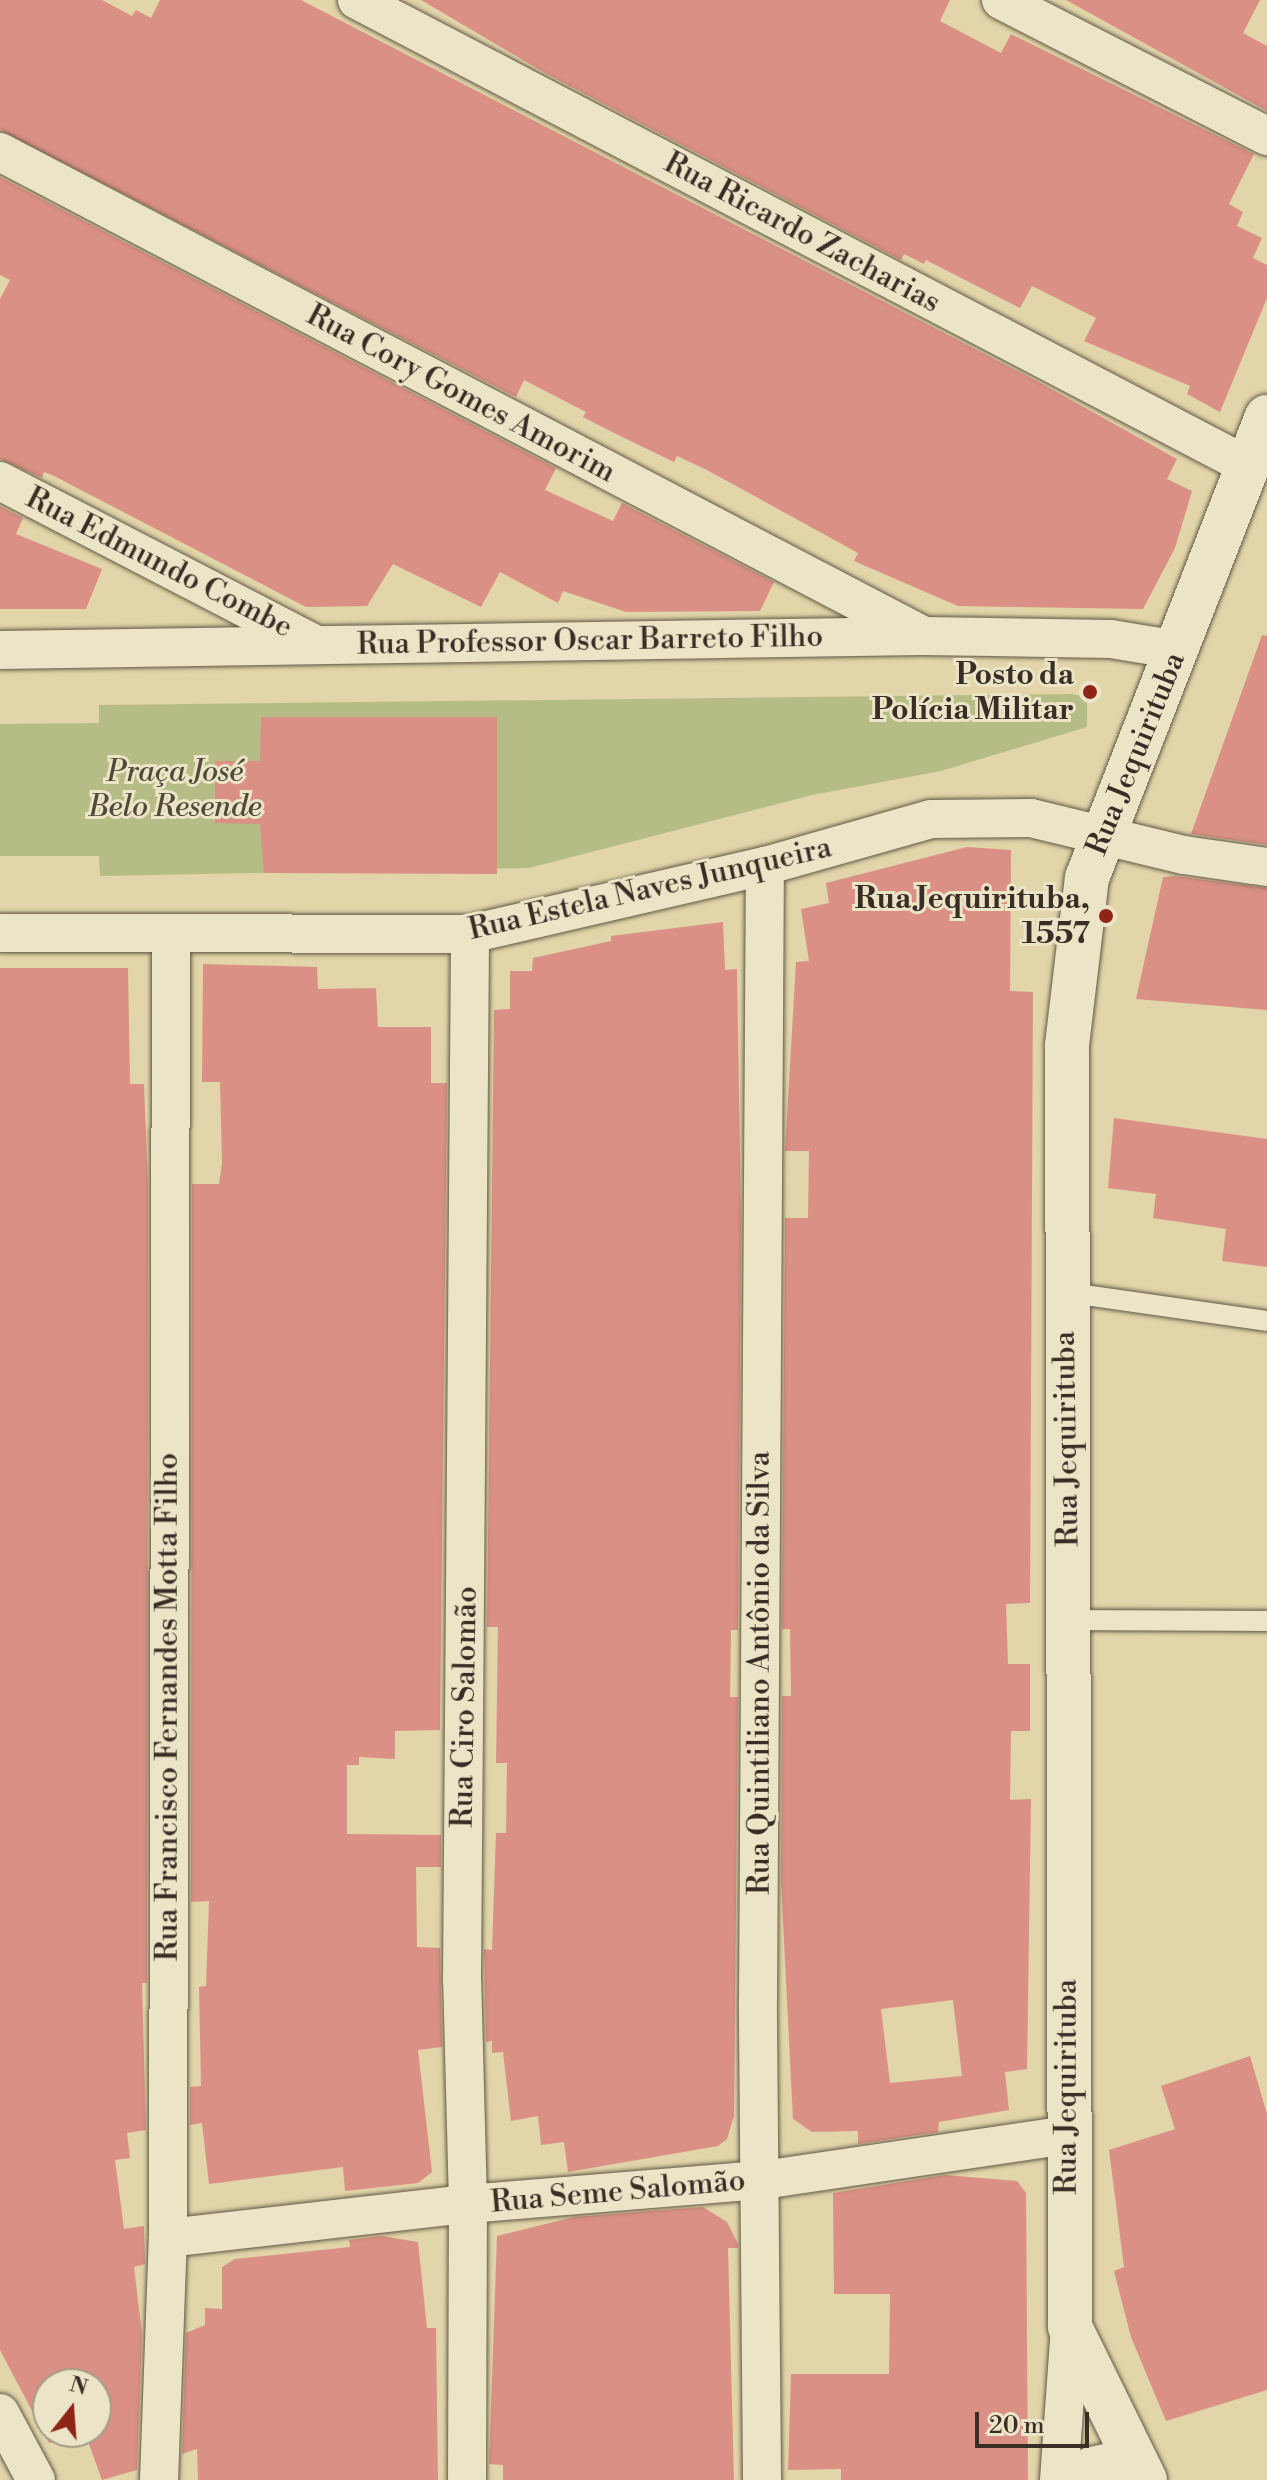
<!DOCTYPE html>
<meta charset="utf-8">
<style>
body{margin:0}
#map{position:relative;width:1267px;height:2480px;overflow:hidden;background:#e1d5a9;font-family:"Libre Bodoni",serif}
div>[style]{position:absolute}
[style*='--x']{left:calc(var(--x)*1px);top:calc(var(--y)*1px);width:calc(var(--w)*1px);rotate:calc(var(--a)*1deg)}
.green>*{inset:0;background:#b6bc86}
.building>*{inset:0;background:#da9084}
.roads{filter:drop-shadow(0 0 2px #625847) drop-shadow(0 0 2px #625847)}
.lane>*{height:20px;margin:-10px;padding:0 10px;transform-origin:10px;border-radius:10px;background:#ece4c7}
.street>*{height:38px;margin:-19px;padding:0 19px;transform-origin:19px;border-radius:19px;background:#ece4c7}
.secondary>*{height:44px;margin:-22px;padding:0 22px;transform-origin:22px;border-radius:22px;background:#ece4c7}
.dots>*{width:22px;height:22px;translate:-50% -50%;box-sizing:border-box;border:4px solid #ece4c7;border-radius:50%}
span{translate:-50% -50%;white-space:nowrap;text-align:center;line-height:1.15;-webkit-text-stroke:6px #ece4c7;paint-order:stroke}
.street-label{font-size:30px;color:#382e26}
.poi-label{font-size:30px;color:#382e26;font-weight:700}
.right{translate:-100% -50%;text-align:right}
.park-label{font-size:30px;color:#514a39;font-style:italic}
.north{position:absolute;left:32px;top:2368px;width:80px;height:80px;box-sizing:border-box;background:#ece4c7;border:2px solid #a49b87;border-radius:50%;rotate:17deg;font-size:22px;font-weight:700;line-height:32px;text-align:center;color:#382e26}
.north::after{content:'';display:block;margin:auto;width:28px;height:36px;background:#8f2418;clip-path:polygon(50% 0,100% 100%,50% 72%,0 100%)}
.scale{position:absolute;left:975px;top:2412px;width:114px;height:36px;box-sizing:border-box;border:4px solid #382e26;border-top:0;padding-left:10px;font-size:24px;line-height:28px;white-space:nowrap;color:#382e26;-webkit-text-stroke:6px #ece4c7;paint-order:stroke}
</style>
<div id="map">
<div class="green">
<div style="clip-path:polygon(1072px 694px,1087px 697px,1087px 727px,941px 771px,812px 795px,529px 868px,100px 876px,99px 856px,0 856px,0 724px,99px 723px,99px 705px)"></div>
</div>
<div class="building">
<div style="clip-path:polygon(0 0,102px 0,132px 16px,136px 10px,151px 18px,160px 0,301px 0,1035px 380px,1177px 459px,1167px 479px,1192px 491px,1175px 548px,1143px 609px,958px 606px,854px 561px,858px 553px,707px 470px,677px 456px,674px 462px,612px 432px,583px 417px,586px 412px,524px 380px,516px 397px,0 130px)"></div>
<div style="clip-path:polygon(421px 0,950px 0,940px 21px,1001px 53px,1011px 34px,1254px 154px,1229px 204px,1243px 212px,1237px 226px,1262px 238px,1253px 258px,1267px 265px,1267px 298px,1220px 412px,1187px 394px,1190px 386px,1084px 341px,1096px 318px,1032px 286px,1020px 308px,926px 260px,924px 264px,904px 254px,901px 260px,545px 73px)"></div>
<div style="clip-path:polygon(1066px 0,1260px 0,1243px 33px,1267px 46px,1267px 111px)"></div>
<div style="clip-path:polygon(0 177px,556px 468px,545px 490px,613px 521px,622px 503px,774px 582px,760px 611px,626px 612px,563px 591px,558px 603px,500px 572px,481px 607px,393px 564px,367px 606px,306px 607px,54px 476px,44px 472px,42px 478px,0 459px,0 299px,10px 280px,0 275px)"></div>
<div style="clip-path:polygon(0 506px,23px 518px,16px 534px,102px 569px,86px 609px,0 609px)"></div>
<div style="clip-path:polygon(1262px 635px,1267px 636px,1267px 845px,1191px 834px)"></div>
<div style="clip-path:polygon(261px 717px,497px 717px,497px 874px,264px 873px,260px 824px,215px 823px,215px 761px,260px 761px)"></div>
<div style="clip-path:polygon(evenodd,967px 847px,1011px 850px,1010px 991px,1033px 992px,1030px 1603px,1006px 1604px,1008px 1664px,1030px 1664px,1030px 1731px,1011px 1731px,1010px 1800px,1031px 1799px,1027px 2069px,1005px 2072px,1009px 2110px,939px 2122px,938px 2132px,858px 2144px,858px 2131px,812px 2132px,793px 2119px,781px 1882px,782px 1696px,791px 1696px,790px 1629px,782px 1629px,785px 1218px,808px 1218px,809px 1151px,785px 1151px,796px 962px,809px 961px,801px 909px,829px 903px,826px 883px,967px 847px,953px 2000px,962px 2076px,890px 2083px,881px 2009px,953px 2000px)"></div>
<div style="clip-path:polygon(1175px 876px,1267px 888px,1267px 1010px,1136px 999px,1163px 877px)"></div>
<div style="clip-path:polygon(723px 922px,725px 970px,737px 969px,741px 1219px,738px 1630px,731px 1630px,730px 1697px,738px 1697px,734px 2116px,727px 2139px,718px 2146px,568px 2172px,564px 2142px,541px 2145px,538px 2116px,511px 2121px,503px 2052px,492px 2053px,492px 2041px,486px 2042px,484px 1949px,492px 1950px,496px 1833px,506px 1833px,507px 1763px,496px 1763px,498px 1627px,487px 1627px,494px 1010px,510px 1009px,510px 971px,532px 971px,533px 958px,611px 941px,611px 936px)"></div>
<div style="clip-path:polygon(203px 964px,317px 967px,318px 989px,376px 988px,378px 1027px,431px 1027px,431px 1083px,447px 1083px,440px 1730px,395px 1731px,395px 1759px,359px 1757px,359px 1765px,347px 1765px,347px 1834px,441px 1835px,441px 1867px,416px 1867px,417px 1947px,440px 1948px,442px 2047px,418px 2050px,432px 2172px,418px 2183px,345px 2191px,343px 2167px,209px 2184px,202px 2123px,190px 2125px,190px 2087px,201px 2086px,199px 1987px,206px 1986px,209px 1901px,191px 1902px,192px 1184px,219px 1184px,222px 1163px,220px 1082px,202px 1082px)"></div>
<div style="clip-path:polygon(evenodd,0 968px,128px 968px,130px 1084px,144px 1084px,148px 1184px,147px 1983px,142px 1983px,146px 2130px,127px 2133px,130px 2158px,115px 2160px,124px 2229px,144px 2226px,145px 2264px,134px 2267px,142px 2334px,137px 2470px,102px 2480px,86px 2436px,49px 2443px,0 2350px,0 968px,48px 2384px,96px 2384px,96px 2432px,48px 2432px,48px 2384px)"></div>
<div style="clip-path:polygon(1114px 1118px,1267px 1139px,1267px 1267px,1222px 1261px,1226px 1229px,1153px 1218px,1156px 1194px,1108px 1188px)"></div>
<div style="clip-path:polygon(1250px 2056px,1267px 2114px,1267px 2390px,1166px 2421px,1131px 2337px,1114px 2271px,1124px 2267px,1109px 2150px,1175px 2129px,1161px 2086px)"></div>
<div style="clip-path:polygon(945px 2175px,1017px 2181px,1026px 2193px,1028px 2480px,841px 2480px,841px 2469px,788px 2470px,791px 2374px,889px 2374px,890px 2294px,834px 2294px,833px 2193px)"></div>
<div style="clip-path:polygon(703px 2207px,727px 2222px,738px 2244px,738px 2248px,728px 2248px,734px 2480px,503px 2480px,503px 2465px,489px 2464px,497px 2236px,574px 2217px)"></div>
<div style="clip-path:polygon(382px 2236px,418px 2242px,427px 2328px,436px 2328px,438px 2480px,198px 2480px,197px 2449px,182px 2454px,186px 2333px,205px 2325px,205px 2308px,222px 2309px,222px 2267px,235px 2259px,350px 2247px,349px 2240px)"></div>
</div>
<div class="roads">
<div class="lane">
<div style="--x:1064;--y:1292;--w:205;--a:8.1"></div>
<div style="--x:1071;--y:1620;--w:196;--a:0.3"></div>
</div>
<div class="street">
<div style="--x:357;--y:0;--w:1006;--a:27.61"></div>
<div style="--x:1001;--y:0;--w:299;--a:27.1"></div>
<div style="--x:0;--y:152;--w:1039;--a:27.65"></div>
<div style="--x:0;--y:481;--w:355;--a:27.4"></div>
<div style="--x:0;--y:650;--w:922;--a:-0.87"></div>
<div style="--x:922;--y:636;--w:189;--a:0.9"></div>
<div style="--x:1111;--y:639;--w:68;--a:9.3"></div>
<div style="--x:0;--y:933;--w:470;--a:0.1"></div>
<div style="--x:470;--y:934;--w:303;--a:-13"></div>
<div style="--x:765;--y:866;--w:173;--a:-15.8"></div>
<div style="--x:931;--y:819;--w:100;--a:-0.6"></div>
<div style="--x:1031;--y:818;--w:157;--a:13.6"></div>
<div style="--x:1184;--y:855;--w:84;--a:8.2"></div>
<div style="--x:168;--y:2238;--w:302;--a:-6.5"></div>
<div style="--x:468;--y:2204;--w:296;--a:-4.7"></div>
<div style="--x:763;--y:2180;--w:306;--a:-8.4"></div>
<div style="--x:0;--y:2413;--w:76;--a:61.8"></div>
<div style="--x:159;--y:2480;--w:242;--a:-87.9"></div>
<div style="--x:168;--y:2238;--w:1305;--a:-89.87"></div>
<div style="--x:467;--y:2480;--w:276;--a:-89.8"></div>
<div style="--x:468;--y:2204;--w:224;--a:-91.5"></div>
<div style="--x:462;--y:1980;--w:1046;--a:-89.56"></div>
<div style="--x:762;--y:2480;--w:479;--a:-90.5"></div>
<div style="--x:758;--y:2001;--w:1135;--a:-89.65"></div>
<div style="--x:1059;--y:2480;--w:153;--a:-85.9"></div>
<div style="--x:1072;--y:2480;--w:24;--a:-36"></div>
<div style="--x:1091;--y:2466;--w:25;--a:-12"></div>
<div style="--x:1115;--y:2461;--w:23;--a:10"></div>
</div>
<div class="secondary">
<div style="--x:1145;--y:2480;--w:170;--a:-116.1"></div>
<div style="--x:1070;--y:2327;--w:1282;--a:-90.13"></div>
<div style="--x:1067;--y:1045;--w:168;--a:-83.2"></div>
<div style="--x:1087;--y:878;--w:495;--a:-68.7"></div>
</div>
</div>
<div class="dots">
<div style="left:1090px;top:692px;background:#8f2418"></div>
<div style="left:1106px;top:916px;background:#8f2418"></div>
</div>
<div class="street-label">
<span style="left:802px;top:233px;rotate:28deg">Rua Ricardo Zacharias</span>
<span style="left:461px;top:394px;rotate:28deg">Rua Cory Gomes Amorim</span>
<span style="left:159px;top:563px;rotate:27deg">Rua Edmundo Combe</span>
<span style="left:590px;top:641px;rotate:-1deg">Rua Professor Oscar Barreto Filho</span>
<span style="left:1136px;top:754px;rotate:-68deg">Rua Jequirituba</span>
<span style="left:650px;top:889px;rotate:-13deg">Rua Estela Naves Junqueira</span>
<span style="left:1067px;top:1439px;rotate:-91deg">Rua Jequirituba</span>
<span style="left:760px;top:1673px;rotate:-90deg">Rua Quintiliano Antônio da Silva</span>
<span style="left:168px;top:1707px;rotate:-90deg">Rua Francisco Fernandes Motta Filho</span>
<span style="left:465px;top:1707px;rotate:-89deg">Rua Ciro Salomão</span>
<span style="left:1067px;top:2087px;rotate:-90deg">Rua Jequirituba</span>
<span style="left:618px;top:2192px;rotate:-5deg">Rua Seme Salomão</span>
</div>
<div class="poi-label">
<span class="right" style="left:1074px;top:692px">Posto da<br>Polícia Militar</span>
<span class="right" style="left:1090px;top:916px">Rua Jequirituba,<br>1557</span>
</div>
<div class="park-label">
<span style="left:175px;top:789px">Praça José<br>Belo Resende</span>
</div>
<div class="north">N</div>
<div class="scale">20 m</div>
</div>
